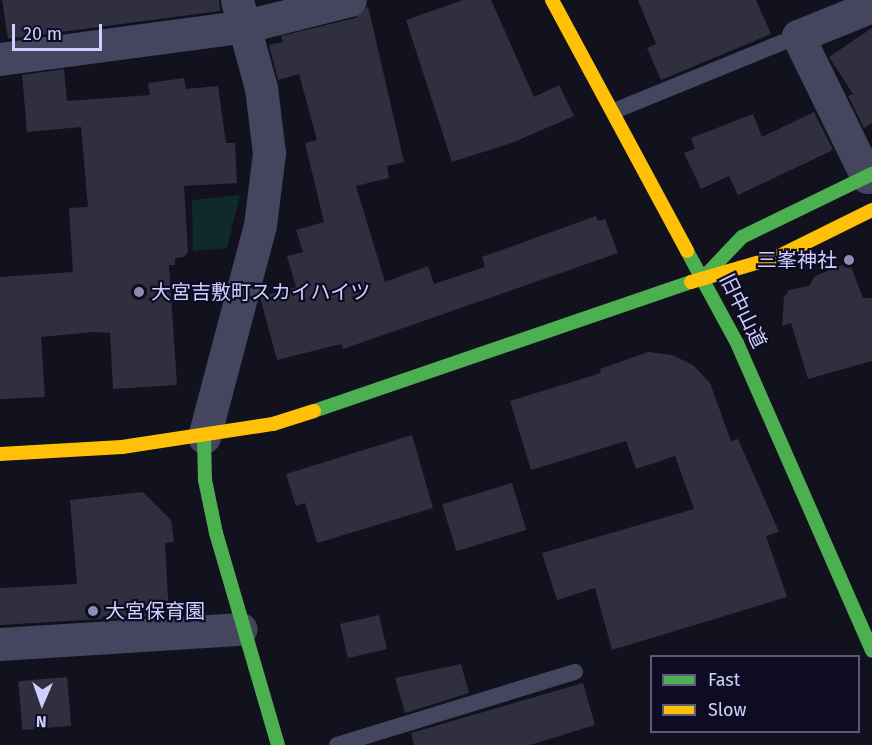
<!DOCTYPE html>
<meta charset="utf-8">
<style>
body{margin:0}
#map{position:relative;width:872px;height:745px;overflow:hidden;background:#12111e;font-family:"Fira Sans","Noto Sans JP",sans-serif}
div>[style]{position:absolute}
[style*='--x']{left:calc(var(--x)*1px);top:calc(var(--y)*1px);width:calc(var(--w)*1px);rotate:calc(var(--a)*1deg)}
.green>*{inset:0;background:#0f2a29}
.building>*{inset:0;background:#302f40;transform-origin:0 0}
.lane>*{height:16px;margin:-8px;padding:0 8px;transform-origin:8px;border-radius:8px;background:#44455f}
.street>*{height:33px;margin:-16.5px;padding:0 16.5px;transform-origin:16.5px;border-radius:16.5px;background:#44455f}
.fast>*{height:14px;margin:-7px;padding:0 7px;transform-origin:7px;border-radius:7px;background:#4caf50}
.slow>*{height:14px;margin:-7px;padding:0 7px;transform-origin:7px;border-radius:7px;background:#ffc107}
.dots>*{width:16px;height:16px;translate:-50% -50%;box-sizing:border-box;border:3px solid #0e0c23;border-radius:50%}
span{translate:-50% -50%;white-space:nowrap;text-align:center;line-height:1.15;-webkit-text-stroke:4.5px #0e0c23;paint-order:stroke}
.poi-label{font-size:20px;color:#d0ceff}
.right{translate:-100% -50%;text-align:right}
.left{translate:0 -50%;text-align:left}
.street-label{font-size:20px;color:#d0ceff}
.legend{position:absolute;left:650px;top:655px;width:210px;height:78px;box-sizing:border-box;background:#0e0c23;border:2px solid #5c5a7b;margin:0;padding:8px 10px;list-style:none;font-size:18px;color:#d0ceff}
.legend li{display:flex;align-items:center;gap:12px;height:30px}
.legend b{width:30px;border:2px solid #5c5a7b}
.north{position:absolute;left:12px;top:673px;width:60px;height:60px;-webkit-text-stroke:4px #0e0c23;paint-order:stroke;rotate:182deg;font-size:16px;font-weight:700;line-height:24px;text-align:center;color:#d0ceff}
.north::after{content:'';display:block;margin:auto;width:21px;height:27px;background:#d0ceff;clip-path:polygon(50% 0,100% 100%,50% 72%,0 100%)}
.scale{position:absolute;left:12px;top:24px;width:90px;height:27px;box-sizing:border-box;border:3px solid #d0ceff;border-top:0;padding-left:8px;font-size:18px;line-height:21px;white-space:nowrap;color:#d0ceff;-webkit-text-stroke:4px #0e0c23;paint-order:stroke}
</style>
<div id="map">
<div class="green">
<div style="clip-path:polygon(240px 195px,227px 248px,193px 251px,192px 200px)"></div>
</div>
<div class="building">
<div style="clip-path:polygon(2px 0,219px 0,220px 11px,8px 39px)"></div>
<div style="clip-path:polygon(463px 0,491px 0,534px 97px,559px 85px,574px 116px,514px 142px,452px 162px,406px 20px)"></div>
<div style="clip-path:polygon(638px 0,756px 0,771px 34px,661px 80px,647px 48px,656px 44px)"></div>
<div style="clip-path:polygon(368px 6px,404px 162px,387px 166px,389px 178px,356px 186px,385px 282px,428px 266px,434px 284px,485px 267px,482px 257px,596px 216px,598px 221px,605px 219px,618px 253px,343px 349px,341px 344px,277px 360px,260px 297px,296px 287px,287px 256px,303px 252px,296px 230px,324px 222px,305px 143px,317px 140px,299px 74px,278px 80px,269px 45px,283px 42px,281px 36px,355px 18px)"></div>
<div style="clip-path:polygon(872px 28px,872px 123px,864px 128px,848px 96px,853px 94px,829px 57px)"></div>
<div style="clip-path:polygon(64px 69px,67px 101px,150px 95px,148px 83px,184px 78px,186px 89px,218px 86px,226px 143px,235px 143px,237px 183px,184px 186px,188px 252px,184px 257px,175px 258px,175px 265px,169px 265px,177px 385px,113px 389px,110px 333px,93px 332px,41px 337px,45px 397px,0 399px,0 277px,73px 272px,69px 208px,88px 207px,81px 127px,27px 132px,22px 75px)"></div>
<div style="clip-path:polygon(814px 112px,833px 150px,738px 195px,729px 176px,701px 189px,684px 153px,695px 149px,691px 138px,753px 114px,762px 137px)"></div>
<div style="clip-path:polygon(849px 262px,863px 298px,872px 298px,872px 361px,808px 379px,791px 323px,782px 326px,784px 297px,789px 290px,809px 286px,815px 276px)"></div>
<div style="clip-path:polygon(648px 352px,672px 355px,693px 365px,710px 383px,731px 441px,738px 439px,779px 532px,766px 536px,787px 597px,612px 650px,595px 588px,557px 600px,542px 553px,694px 509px,675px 456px,636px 469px,626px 441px,531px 470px,510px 401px,601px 373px,600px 369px)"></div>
<div style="clip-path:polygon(412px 435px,433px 508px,317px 543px,305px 503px,296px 506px,286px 474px)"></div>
<div style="left:512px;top:483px;width:49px;height:73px;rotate:73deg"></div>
<div style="clip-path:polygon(143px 492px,171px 520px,174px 542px,165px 543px,169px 615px,0 625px,0 588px,77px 584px,70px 500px)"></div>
<div style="left:379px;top:615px;width:35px;height:40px;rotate:77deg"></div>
<div style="clip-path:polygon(461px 664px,469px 693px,405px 713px,395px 678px)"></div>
<div style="left:67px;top:677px;width:49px;height:49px;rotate:85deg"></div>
<div style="clip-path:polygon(583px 683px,595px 725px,530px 745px,414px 745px,411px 733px)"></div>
</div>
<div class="lane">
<div style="--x:614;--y:111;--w:199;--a:-22.2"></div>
<div style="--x:337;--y:745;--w:249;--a:-17.1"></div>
</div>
<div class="street">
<div style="--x:0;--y:59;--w:248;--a:-7.6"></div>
<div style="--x:246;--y:26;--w:107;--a:-14"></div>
<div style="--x:867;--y:177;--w:157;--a:-116.1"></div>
<div style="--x:798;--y:36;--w:80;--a:-22.1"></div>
<div style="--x:204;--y:437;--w:219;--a:-75.2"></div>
<div style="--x:260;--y:225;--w:73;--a:-82.9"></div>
<div style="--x:269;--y:153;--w:65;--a:-97"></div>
<div style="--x:261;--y:88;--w:91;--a:-105.3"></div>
<div style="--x:0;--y:644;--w:241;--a:-3.6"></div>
</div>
<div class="fast">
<div style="--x:687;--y:251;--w:105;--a:61.5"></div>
<div style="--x:737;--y:343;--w:336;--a:66.3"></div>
<div style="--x:704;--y:277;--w:55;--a:-46.5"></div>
<div style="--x:742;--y:237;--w:144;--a:-25.9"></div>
<div style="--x:314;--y:411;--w:398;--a:-18.9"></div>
<div style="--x:204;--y:437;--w:43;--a:88.7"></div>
<div style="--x:205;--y:480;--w:54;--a:78.3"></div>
<div style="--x:216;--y:533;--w:221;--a:73.7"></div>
</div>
<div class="slow">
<div style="--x:552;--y:0;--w:285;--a:61.7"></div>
<div style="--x:691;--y:282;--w:90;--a:-16.2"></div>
<div style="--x:777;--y:257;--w:106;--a:-26.3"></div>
<div style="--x:0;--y:454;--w:122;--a:-3.3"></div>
<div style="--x:122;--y:447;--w:153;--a:-8.7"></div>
<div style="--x:273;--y:424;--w:43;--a:-17.6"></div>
</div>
<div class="dots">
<div style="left:849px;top:260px;background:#8e8cb0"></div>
<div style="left:139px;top:292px;background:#8e8cb0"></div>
<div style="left:93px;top:611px;background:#8e8cb0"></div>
</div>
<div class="poi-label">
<span class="right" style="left:837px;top:260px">三峯神社</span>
<span class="left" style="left:151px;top:292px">大宮吉敷町スカイハイツ</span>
<span class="left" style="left:105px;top:611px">大宮保育園</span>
</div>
<div class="street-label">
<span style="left:743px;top:311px;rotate:64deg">旧中山道</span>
</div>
<ul class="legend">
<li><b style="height:8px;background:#4caf50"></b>Fast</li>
<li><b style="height:8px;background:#ffc107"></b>Slow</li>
</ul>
<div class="north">N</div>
<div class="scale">20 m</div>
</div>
